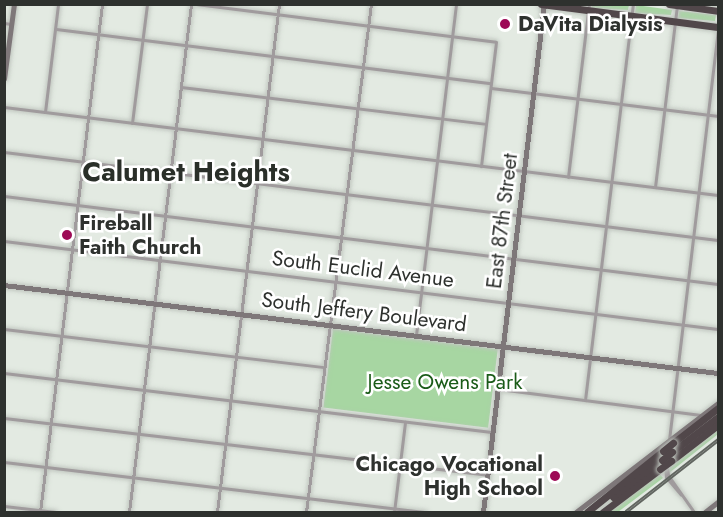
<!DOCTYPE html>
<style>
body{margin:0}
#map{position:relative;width:723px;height:517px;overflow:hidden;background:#e3eae2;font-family:Jost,sans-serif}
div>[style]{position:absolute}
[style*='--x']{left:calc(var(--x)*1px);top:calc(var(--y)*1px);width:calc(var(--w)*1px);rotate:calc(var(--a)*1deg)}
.green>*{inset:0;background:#a7d6a2;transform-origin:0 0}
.roads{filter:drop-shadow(0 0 2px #bfc5be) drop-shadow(0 0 2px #bfc5be)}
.street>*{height:3px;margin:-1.5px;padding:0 1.5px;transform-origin:1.5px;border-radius:1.5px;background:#a09b9d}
.secondary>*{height:4.5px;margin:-2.25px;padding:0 2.25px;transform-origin:2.25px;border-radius:2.25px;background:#7e7779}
.highway>*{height:7px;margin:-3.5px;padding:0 3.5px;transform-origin:3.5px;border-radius:3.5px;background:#51474a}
.rail>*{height:4px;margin-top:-2px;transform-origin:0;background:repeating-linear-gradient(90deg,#fff 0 4.5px,#626661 0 9px);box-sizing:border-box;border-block:2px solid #626661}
.bridges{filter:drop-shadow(0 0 2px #bfc5be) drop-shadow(0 0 2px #bfc5be)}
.highway-bridge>*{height:7px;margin:-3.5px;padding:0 3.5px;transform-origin:3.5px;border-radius:3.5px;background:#51474a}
.dots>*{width:16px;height:16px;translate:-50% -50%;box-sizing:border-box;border:3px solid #fff;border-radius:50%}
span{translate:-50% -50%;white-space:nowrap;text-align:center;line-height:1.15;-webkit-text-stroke:5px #fff;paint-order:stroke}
.poi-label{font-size:21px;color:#2e312e;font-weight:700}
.left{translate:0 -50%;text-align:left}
.right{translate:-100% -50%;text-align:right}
.street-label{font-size:21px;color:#2e312e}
.park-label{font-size:21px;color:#1a5b18}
.district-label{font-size:27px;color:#2a2f29;font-weight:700}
.frame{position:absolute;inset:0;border:6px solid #2e312e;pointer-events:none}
</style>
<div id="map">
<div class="green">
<div style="clip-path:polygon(592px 5px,629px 5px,628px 10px,592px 8px)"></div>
<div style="clip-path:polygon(636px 5px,672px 10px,671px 15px,635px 13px)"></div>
<div style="clip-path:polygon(679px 11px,716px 15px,715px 21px,678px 18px)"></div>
<div style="left:333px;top:329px;width:166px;height:79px;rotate:7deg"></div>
<div style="clip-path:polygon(718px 430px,718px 434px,669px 473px,670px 467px)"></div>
<div style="left:660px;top:474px;width:5px;height:63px;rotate:53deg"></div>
</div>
<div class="roads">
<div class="street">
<div style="--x:196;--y:4;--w:302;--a:7.2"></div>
<div style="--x:496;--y:42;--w:125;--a:96.9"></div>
<div style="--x:4;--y:23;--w:7;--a:8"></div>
<div style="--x:56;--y:29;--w:438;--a:7.1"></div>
<div style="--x:181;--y:87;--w:307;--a:6.9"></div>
<div style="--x:491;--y:88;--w:229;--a:7"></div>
<div style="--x:4;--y:107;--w:719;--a:7.03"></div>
<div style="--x:45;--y:112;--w:109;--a:-83.1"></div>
<div style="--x:132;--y:123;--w:120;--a:-82.8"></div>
<div style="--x:4;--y:152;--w:719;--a:7.03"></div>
<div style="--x:568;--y:177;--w:174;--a:-83.1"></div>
<div style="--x:655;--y:187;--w:182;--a:-83.1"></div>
<div style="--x:4;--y:196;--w:719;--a:7.03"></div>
<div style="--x:4;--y:241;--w:719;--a:7.03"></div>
<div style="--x:4;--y:329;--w:322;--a:6.8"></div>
<div style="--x:416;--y:335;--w:333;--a:-83.1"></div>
<div style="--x:4;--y:373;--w:493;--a:6.9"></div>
<div style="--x:498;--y:389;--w:205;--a:7.3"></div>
<div style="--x:585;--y:400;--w:399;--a:-83.1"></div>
<div style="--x:4;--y:418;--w:487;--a:6.7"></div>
<div style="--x:669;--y:440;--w:412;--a:-83.2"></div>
<div style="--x:4;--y:462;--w:425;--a:6.8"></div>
<div style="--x:667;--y:466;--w:9;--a:84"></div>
<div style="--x:668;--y:475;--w:45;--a:54.9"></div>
<div style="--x:665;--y:467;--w:10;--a:84"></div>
<div style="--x:666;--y:477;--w:23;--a:50"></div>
<div style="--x:4;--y:506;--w:52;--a:6.6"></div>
<div style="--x:40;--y:512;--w:512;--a:-83.04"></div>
<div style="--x:129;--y:512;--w:512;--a:-83.04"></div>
<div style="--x:217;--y:512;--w:512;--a:-83.04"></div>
<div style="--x:306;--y:512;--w:512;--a:-82.71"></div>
<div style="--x:394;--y:512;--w:91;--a:-83"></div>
</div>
<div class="secondary">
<div style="--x:4;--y:79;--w:76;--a:-82.4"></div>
<div style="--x:4;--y:285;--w:719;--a:7.03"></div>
<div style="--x:483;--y:512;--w:512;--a:-83.15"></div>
<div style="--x:576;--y:512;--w:179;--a:-37.5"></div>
<div style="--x:705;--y:512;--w:16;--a:-38"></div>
</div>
<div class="highway">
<div style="--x:541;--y:4;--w:178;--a:7.4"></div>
<div style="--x:669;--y:4;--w:49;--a:8.1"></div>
<div style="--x:673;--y:443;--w:57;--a:-37.9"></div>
<div style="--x:672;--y:452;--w:58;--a:-37.3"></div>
<div style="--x:671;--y:461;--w:59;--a:-37.5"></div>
<div style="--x:613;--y:497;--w:61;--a:-37.1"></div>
<div style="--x:587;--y:512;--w:97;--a:-38.8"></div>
<div style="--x:603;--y:512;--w:71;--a:-37"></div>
</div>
</div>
<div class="rail">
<div style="--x:626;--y:512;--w:117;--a:-38"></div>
</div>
<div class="bridges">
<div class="highway-bridge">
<div style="--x:663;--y:451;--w:13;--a:-39"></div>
<div style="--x:662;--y:460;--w:13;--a:-39"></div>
<div style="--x:660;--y:469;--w:14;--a:-36"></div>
</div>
</div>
<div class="dots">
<div style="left:505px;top:24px;background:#9d0a56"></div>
<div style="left:67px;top:235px;background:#9d0a56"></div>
<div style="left:555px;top:476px;background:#9d0a56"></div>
</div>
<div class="poi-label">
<span class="left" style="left:518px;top:24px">DaVita Dialysis</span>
<span class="left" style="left:79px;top:235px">Fireball<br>Faith Church</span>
<span class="right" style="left:543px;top:476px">Chicago Vocational<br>High School</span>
</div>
<div class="street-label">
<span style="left:502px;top:221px;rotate:-83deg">East 87th Street</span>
<span style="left:363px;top:269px;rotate:7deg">South Euclid Avenue</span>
<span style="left:364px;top:312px;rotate:7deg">South Jeffery Boulevard</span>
</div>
<div class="park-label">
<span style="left:445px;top:382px">Jesse Owens Park</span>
</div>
<div class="district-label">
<span style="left:186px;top:172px">Calumet Heights</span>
</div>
<div class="frame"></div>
</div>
